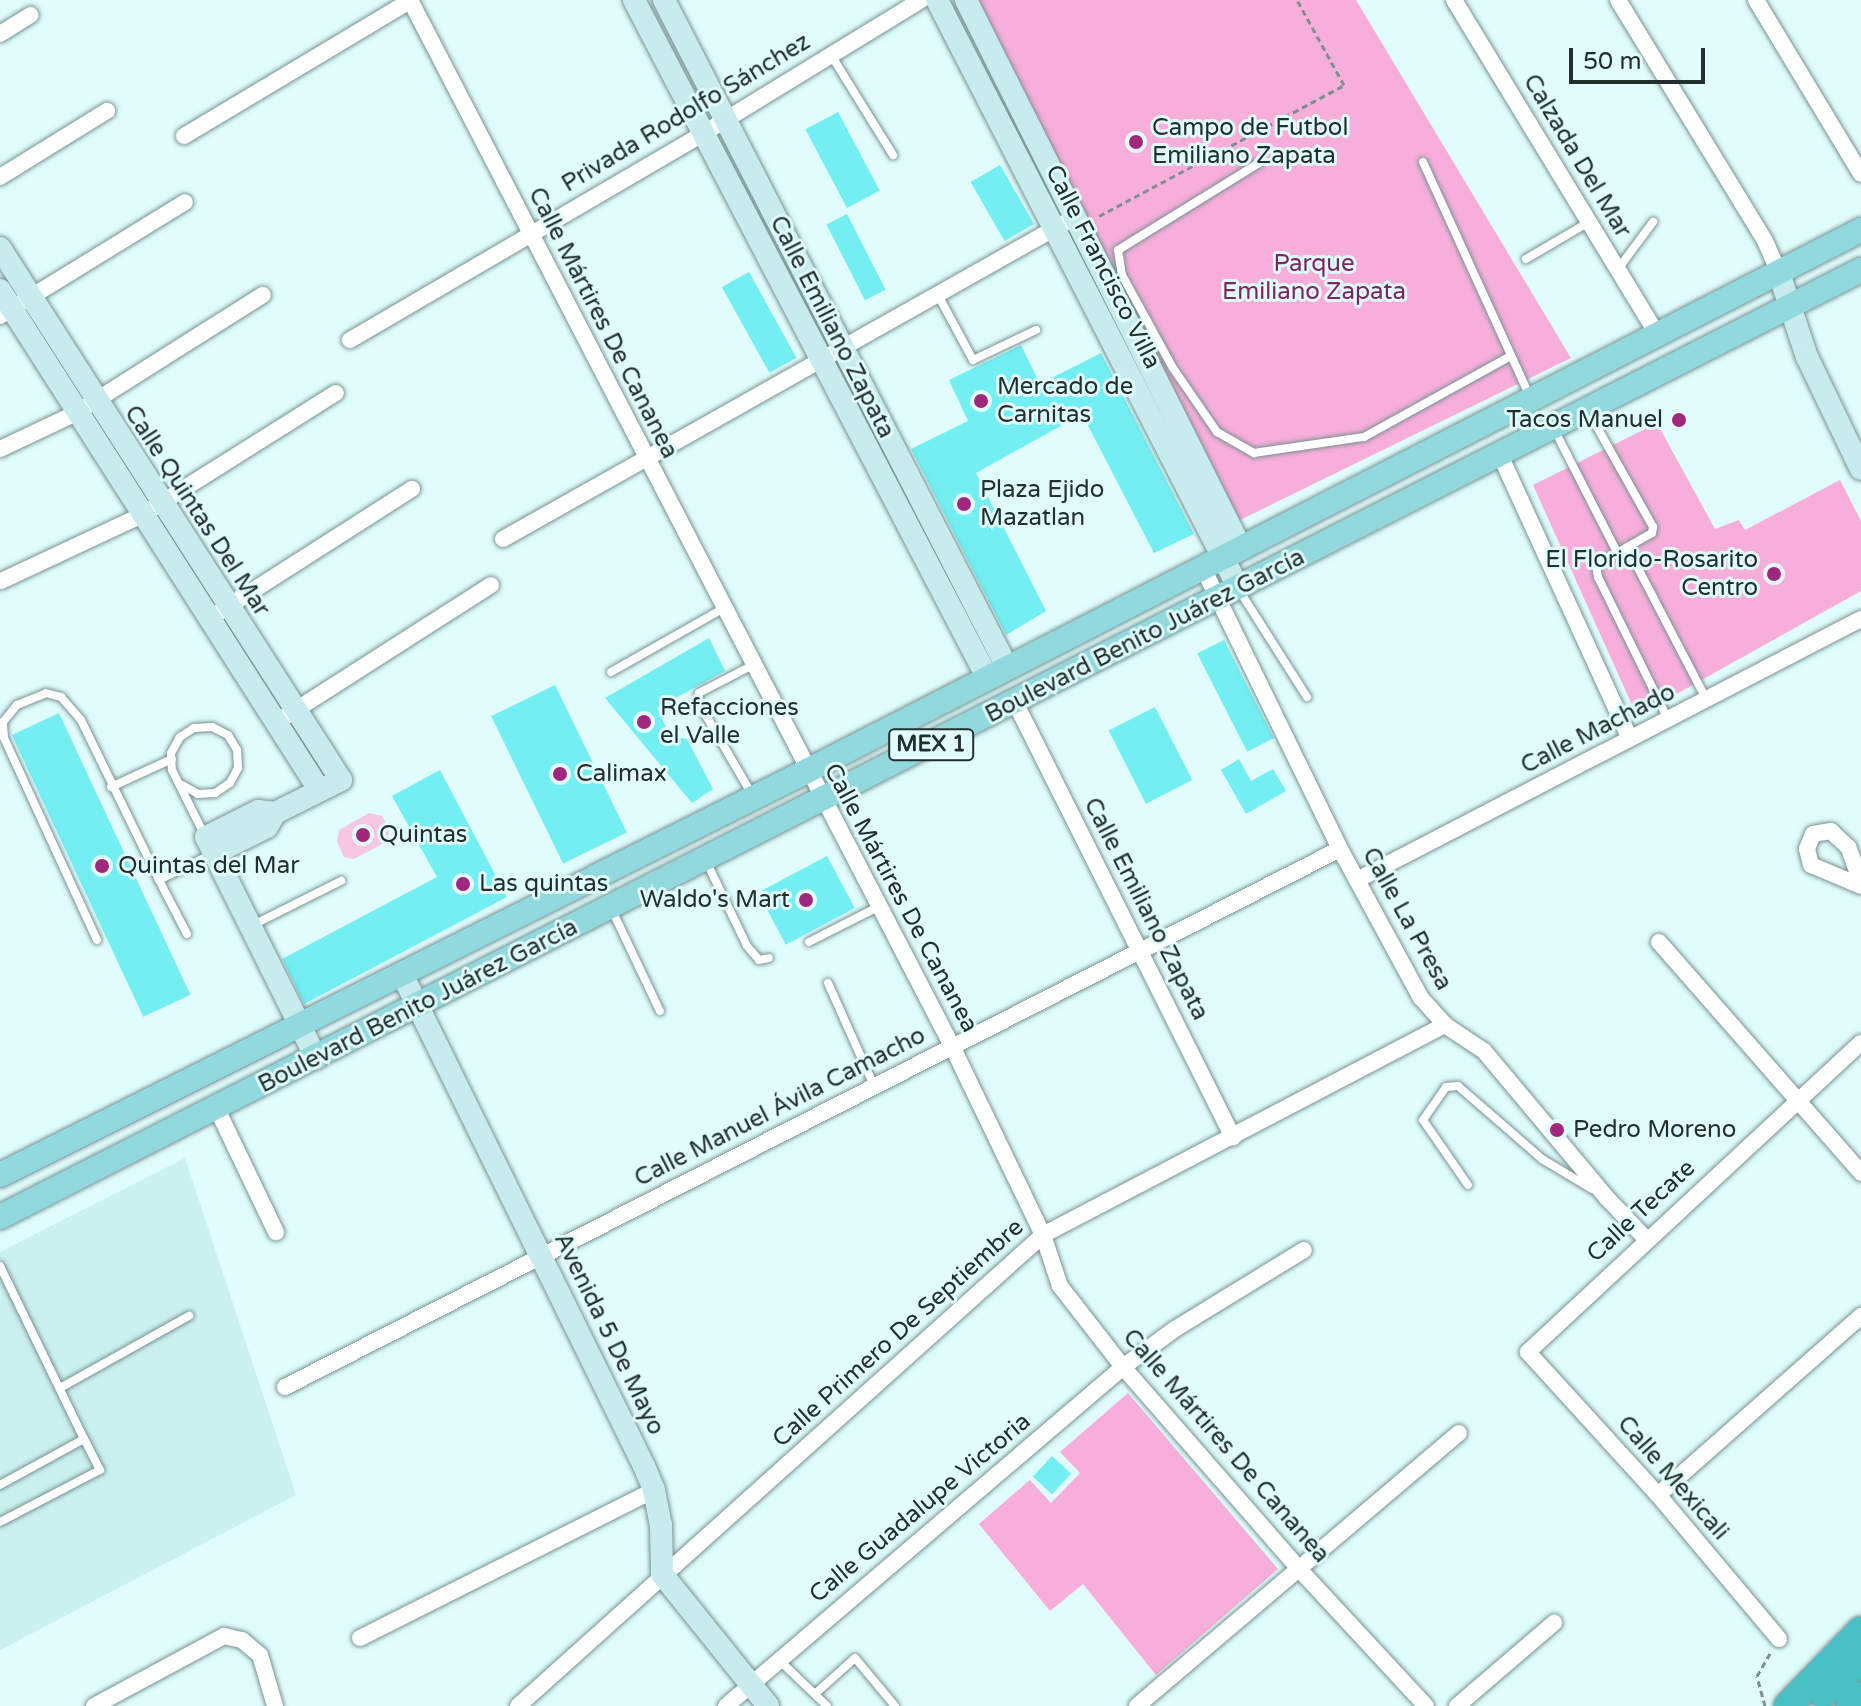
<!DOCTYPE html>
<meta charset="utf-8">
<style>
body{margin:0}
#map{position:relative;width:1861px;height:1706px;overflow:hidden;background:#e0fcfc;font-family:"Varela Round",sans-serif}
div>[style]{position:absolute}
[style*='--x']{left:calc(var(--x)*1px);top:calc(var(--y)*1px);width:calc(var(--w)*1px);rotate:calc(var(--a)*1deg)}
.built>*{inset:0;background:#cbf0f0}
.green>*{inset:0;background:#f7aeda}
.water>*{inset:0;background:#f6c6e2}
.building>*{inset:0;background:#73eef2;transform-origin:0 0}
.path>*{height:3px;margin-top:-1.5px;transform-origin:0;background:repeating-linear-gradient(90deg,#7d9090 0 6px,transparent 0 10px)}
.roads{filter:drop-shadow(0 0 2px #799293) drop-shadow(0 0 2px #799293)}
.lane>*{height:8px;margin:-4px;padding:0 4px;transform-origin:4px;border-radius:4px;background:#fff}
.street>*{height:16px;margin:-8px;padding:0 8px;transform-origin:8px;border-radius:8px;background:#fff}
.secondary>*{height:22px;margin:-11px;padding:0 11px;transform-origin:11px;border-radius:11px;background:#c8eced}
.primary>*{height:24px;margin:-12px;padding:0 12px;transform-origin:12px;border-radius:12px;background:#91d9dc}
.highway>*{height:28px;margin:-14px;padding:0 14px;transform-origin:14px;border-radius:14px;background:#48c0c4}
.dots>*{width:22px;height:22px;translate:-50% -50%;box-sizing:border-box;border:4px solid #e0fcfc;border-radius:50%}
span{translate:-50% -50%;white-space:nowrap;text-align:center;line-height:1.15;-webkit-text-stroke:6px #e0fcfc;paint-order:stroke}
.shield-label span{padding:2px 6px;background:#e0fcfc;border:2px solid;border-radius:6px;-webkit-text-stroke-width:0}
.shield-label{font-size:22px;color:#232e2e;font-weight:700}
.street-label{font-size:24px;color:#232e2e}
.poi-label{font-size:24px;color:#232e2e}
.left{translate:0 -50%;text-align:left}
.right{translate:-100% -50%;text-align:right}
.park-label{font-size:24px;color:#7d2562}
.scale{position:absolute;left:1569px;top:48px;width:136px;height:36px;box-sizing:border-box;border:4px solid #232e2e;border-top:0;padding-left:10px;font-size:24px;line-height:28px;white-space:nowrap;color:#232e2e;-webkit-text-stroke:6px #e0fcfc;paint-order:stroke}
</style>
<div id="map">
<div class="built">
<div style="clip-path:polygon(185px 1158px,296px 1495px,0 1650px,0 1252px)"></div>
</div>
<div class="green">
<div style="clip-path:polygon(967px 0,1356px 0,1571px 358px,1236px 522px)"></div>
<div style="clip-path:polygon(1657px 423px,1715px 529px,1739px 520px,1745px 530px,1840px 480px,1861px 521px,1861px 591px,1637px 716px,1533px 485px)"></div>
<div style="clip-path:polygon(1128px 1393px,1278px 1569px,1156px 1675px,1083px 1584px,1050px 1611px,979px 1524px,1030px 1480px,1051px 1503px,1080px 1473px,1060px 1452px)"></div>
</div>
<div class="water">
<div style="clip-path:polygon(369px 813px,382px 816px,389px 828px,388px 841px,354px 859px,344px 857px,337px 841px,339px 830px)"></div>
</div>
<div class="building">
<div style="left:838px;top:112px;width:89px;height:37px;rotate:62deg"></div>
<div style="left:1000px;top:165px;width:68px;height:34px;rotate:60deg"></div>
<div style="left:847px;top:214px;width:85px;height:23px;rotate:63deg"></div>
<div style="left:749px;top:272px;width:98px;height:31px;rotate:61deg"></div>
<div style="clip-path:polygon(1021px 345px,1040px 384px,1101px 353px,1194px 534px,1154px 553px,1082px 414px,976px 473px,1046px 611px,1006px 635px,911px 449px,968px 421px,949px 380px)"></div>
<div style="clip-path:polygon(709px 638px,725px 671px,657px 708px,670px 736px,687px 739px,713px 789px,692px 803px,605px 698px)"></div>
<div style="left:1224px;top:640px;width:110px;height:30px;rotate:63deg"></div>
<div style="left:555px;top:685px;width:164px;height:71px;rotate:64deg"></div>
<div style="left:1155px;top:707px;width:82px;height:52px;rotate:63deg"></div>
<div style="left:59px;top:713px;width:311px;height:52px;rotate:65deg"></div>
<div style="clip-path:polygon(1239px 759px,1251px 781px,1273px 769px,1286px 791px,1246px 814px,1221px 770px)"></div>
<div style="clip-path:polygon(440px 770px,507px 897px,304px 1004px,282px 959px,437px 877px,392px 796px)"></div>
<div style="left:827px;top:856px;width:59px;height:78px;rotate:62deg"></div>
<div style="left:1052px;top:1456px;width:26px;height:28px;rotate:43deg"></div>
</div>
<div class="path">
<div style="--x:1099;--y:216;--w:278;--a:-28.1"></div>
<div style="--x:1344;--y:85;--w:97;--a:-118.9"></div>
<div style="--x:1765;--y:1706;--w:31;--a:-105"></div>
<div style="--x:1757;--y:1676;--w:28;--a:-60"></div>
</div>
<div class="roads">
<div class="lane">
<div style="--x:831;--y:55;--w:118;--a:58.2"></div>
<div style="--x:1423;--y:162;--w:258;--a:65.5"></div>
<div style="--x:1259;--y:163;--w:166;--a:148.3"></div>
<div style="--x:1118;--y:250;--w:25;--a:81"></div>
<div style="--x:1122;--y:275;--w:106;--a:61.3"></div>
<div style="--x:1173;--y:368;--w:78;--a:55.5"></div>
<div style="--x:1217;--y:432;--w:43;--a:29.6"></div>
<div style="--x:1254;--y:453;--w:111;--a:-8.3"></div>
<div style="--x:1364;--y:437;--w:168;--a:-28.9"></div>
<div style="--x:1526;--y:259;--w:73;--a:-30.4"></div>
<div style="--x:1618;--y:269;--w:59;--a:-53.3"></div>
<div style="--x:938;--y:295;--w:74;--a:61.7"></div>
<div style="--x:973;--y:360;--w:70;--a:-25.5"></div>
<div style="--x:1588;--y:411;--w:133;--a:60.7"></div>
<div style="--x:1653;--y:527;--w:6;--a:99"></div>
<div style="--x:1652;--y:533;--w:64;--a:150.3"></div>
<div style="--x:1596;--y:565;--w:12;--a:81"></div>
<div style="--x:1598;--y:577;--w:158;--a:63.8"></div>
<div style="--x:1554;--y:429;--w:138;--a:62.9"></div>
<div style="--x:1627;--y:547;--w:171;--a:62.5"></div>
<div style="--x:1239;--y:590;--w:127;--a:57.6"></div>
<div style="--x:753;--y:665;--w:61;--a:152.6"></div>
<div style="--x:699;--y:693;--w:9;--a:96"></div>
<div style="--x:698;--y:702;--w:109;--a:59.7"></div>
<div style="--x:611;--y:672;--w:130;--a:-29.5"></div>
<div style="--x:182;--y:785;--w:18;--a:29"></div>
<div style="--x:198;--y:794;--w:17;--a:-3"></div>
<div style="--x:215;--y:793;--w:18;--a:-34"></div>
<div style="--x:230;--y:783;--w:17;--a:-62"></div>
<div style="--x:238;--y:768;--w:18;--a:-93"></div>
<div style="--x:237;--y:750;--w:17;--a:-121"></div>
<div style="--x:228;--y:735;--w:18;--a:-153"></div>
<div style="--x:212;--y:727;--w:18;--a:177"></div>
<div style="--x:194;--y:728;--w:17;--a:147"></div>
<div style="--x:180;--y:737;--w:18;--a:119"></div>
<div style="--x:171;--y:753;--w:17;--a:87"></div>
<div style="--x:172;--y:770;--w:74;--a:63.4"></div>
<div style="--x:111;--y:787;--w:67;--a:-24.7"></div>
<div style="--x:706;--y:861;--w:94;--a:64.2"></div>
<div style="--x:747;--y:946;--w:18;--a:49"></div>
<div style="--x:759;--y:960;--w:10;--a:-11"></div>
<div style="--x:159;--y:880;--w:61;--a:62.6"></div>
<div style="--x:611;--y:908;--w:114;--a:64.6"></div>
<div style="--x:251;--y:926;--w:101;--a:-26.6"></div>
<div style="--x:97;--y:940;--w:222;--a:-114.7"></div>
<div style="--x:4;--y:738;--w:16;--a:-94"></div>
<div style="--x:3;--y:722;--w:22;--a:-51"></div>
<div style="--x:17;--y:705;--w:31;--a:-22"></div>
<div style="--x:46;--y:693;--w:16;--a:15"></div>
<div style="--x:61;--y:697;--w:30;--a:49"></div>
<div style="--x:81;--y:720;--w:178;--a:64"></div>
<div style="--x:159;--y:880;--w:59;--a:-26.1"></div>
<div style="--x:809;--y:942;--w:77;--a:-26.9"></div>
<div style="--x:828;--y:983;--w:113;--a:65.9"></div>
<div style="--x:1468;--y:1185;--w:79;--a:-124.7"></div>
<div style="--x:1423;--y:1120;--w:40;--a:-55.1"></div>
<div style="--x:1446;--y:1087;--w:12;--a:-5"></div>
<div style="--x:1458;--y:1086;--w:111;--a:41"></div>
<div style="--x:1542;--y:1159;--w:58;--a:31"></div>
<div style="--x:0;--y:1266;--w:192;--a:64.1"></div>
<div style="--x:84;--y:1439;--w:96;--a:151.3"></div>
<div style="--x:60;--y:1388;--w:148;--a:-29.2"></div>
<div style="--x:0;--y:1522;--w:113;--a:-27.5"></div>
<div style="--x:100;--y:1470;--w:35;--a:-117"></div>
<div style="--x:779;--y:1660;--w:66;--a:43.8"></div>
<div style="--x:816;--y:1693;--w:52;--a:-41.9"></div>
<div style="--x:855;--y:1658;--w:62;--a:50.2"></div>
</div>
<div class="street">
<div style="--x:410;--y:0;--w:1178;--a:62.61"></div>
<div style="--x:952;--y:1046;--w:210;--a:64.3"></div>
<div style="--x:1043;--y:1235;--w:54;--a:71.6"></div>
<div style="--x:1060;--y:1286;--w:103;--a:52.1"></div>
<div style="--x:1123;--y:1367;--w:269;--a:48.9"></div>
<div style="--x:1300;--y:1570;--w:185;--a:47.2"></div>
<div style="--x:1454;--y:0;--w:393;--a:58.7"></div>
<div style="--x:1618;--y:0;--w:282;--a:58.6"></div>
<div style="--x:1765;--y:241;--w:35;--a:66"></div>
<div style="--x:1756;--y:0;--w:203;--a:58.9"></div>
<div style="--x:0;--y:34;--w:36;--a:-32"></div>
<div style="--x:184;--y:136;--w:265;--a:-30.9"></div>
<div style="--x:0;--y:177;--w:126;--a:-31.7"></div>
<div style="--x:0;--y:316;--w:217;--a:-31.6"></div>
<div style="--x:350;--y:340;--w:410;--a:-30.3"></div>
<div style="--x:704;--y:133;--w:255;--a:-31.5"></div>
<div style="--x:0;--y:449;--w:84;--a:-25.3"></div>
<div style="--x:76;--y:413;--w:221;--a:-32.3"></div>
<div style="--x:1500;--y:455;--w:312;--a:65.4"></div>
<div style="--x:503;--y:539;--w:656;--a:-29.38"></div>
<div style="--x:1203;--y:568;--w:313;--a:64"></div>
<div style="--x:1340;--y:849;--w:170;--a:61.5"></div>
<div style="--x:1421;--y:998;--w:36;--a:48"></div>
<div style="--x:1445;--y:1025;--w:47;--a:33.7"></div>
<div style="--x:1484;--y:1051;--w:192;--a:50.1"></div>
<div style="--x:1607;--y:1198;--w:57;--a:46.4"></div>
<div style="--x:1;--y:581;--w:156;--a:-25.1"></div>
<div style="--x:142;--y:515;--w:229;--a:-32.2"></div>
<div style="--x:210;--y:618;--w:240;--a:-32.6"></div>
<div style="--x:1015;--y:702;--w:487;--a:63.4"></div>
<div style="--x:277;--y:722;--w:254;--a:-32.6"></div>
<div style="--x:1357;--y:880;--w:568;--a:-27.38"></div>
<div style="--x:1861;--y:882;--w:37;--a:-110"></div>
<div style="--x:1848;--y:847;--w:23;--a:-137"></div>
<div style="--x:1831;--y:831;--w:18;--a:171"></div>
<div style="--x:1813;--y:834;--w:16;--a:112"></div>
<div style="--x:1807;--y:849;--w:16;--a:76"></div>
<div style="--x:1811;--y:865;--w:54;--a:22.8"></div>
<div style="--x:1659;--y:942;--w:307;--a:48.8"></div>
<div style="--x:216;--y:1107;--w:139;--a:64.4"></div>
<div style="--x:285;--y:1387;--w:1184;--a:-27.02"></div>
<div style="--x:1658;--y:1495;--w:271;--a:-41.4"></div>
<div style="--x:360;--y:1638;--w:329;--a:-26.7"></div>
<div style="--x:1779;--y:1639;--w:188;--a:-130"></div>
<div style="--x:1658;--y:1495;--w:193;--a:-132.3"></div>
<div style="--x:1528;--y:1352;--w:454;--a:-42.9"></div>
<div style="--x:94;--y:1706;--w:148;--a:-28.3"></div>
<div style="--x:224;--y:1636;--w:18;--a:13"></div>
<div style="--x:242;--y:1640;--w:23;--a:40"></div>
<div style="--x:260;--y:1655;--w:53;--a:73.6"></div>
<div style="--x:518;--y:1706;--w:705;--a:-41.9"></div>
<div style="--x:1043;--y:1235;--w:454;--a:-27.6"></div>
<div style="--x:726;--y:1706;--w:522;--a:-40.49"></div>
<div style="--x:1123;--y:1367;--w:64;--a:-36.2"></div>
<div style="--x:1175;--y:1329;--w:151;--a:-31.5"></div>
<div style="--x:1137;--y:1706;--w:422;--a:-40.3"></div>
<div style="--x:1457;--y:1706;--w:128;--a:-40.6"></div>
</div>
<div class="secondary">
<div style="--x:634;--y:0;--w:764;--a:62.46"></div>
<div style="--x:664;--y:0;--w:750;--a:62.79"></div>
<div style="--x:937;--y:0;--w:660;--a:62.85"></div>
<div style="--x:966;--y:0;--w:613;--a:63.35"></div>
<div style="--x:0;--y:248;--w:632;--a:57.34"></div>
<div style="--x:341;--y:780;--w:74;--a:153.4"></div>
<div style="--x:275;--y:813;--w:17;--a:-173"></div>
<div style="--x:258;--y:811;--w:58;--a:153.4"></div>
<div style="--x:206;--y:837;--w:247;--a:63.5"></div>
<div style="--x:1779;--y:273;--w:89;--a:71.6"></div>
<div style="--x:1807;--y:357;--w:124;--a:64.3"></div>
<div style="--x:0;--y:290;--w:594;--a:57.43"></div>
<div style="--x:213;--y:854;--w:60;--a:-26.6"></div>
<div style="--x:267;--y:827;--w:16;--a:-60"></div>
<div style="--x:402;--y:974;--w:548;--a:63.81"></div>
<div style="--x:644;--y:1466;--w:26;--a:67"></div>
<div style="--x:654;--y:1490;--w:36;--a:79"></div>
<div style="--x:661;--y:1525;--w:49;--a:88.8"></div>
<div style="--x:662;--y:1574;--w:169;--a:51.2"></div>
</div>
<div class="primary">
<div style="--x:0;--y:1175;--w:902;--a:-26.59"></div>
<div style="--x:807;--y:771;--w:1185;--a:-27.17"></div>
<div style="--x:0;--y:1217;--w:2088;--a:-26.97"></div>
</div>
<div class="highway">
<div style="--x:1823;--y:1694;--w:51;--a:-41.8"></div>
<div style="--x:1788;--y:1706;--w:105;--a:-45.8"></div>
<div style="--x:1850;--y:1706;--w:15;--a:-42"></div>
</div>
</div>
<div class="dots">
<div style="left:1136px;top:142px;background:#a1277e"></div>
<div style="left:981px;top:401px;background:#a1277e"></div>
<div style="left:1679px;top:420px;background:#a1277e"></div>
<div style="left:964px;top:504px;background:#a1277e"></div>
<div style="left:1774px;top:574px;background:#a1277e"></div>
<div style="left:644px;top:722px;background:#a1277e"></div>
<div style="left:560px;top:774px;background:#a1277e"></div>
<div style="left:363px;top:835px;background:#a1277e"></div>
<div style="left:102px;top:866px;background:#a1277e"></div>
<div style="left:463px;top:884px;background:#a1277e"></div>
<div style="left:806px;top:900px;background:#a1277e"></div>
<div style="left:1557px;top:1130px;background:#a1277e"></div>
</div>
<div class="shield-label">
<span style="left:931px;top:745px">MEX 1</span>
</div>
<div class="street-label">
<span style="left:686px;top:113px;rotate:-31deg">Privada Rodolfo Sánchez</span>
<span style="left:1577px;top:156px;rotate:59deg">Calzada Del Mar</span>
<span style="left:1103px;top:267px;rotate:63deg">Calle Francisco Villa</span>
<span style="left:603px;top:323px;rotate:63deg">Calle Mártires De Cananea</span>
<span style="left:832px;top:327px;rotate:63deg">Calle Emiliano Zapata</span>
<span style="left:197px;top:511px;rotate:57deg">Calle Quintas Del Mar</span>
<span style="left:1145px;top:636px;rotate:-27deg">Boulevard Benito Juárez García</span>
<span style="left:1598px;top:729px;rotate:-27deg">Calle Machado</span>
<span style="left:901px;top:898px;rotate:62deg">Calle Mártires De Cananea</span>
<span style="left:1146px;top:909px;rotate:63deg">Calle Emiliano Zapata</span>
<span style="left:1407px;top:919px;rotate:61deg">Calle La Presa</span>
<span style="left:418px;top:1006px;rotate:-27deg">Boulevard Benito Juárez García</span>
<span style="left:780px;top:1107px;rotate:-27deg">Calle Manuel Ávila Camacho</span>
<span style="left:1641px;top:1211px;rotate:-43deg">Calle Tecate</span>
<span style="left:898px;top:1333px;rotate:-42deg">Calle Primero De Septiembre</span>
<span style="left:609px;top:1334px;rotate:64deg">Avenida 5 De Mayo</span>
<span style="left:1226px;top:1446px;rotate:49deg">Calle Mártires De Cananea</span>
<span style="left:1673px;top:1478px;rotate:49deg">Calle Mexicali</span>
<span style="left:920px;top:1508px;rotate:-40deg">Calle Guadalupe Victoria</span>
</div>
<div class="poi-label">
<span class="left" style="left:1152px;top:142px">Campo de Futbol<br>Emiliano Zapata</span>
<span class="left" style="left:997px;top:401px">Mercado de<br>Carnitas</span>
<span class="right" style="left:1663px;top:420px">Tacos Manuel</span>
<span class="left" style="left:980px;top:504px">Plaza Ejido<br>Mazatlan</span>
<span class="right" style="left:1758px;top:574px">El Florido-Rosarito<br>Centro</span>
<span class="left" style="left:660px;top:722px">Refacciones<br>el Valle</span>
<span class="left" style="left:576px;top:774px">Calimax</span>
<span class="left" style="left:379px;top:835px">Quintas</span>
<span class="left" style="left:118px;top:866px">Quintas del Mar</span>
<span class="left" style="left:479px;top:884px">Las quintas</span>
<span class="right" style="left:790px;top:900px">Waldo's Mart</span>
<span class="left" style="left:1573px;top:1130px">Pedro Moreno</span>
</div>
<div class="park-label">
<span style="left:1314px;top:278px">Parque<br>Emiliano Zapata</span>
</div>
<div class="scale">50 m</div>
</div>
